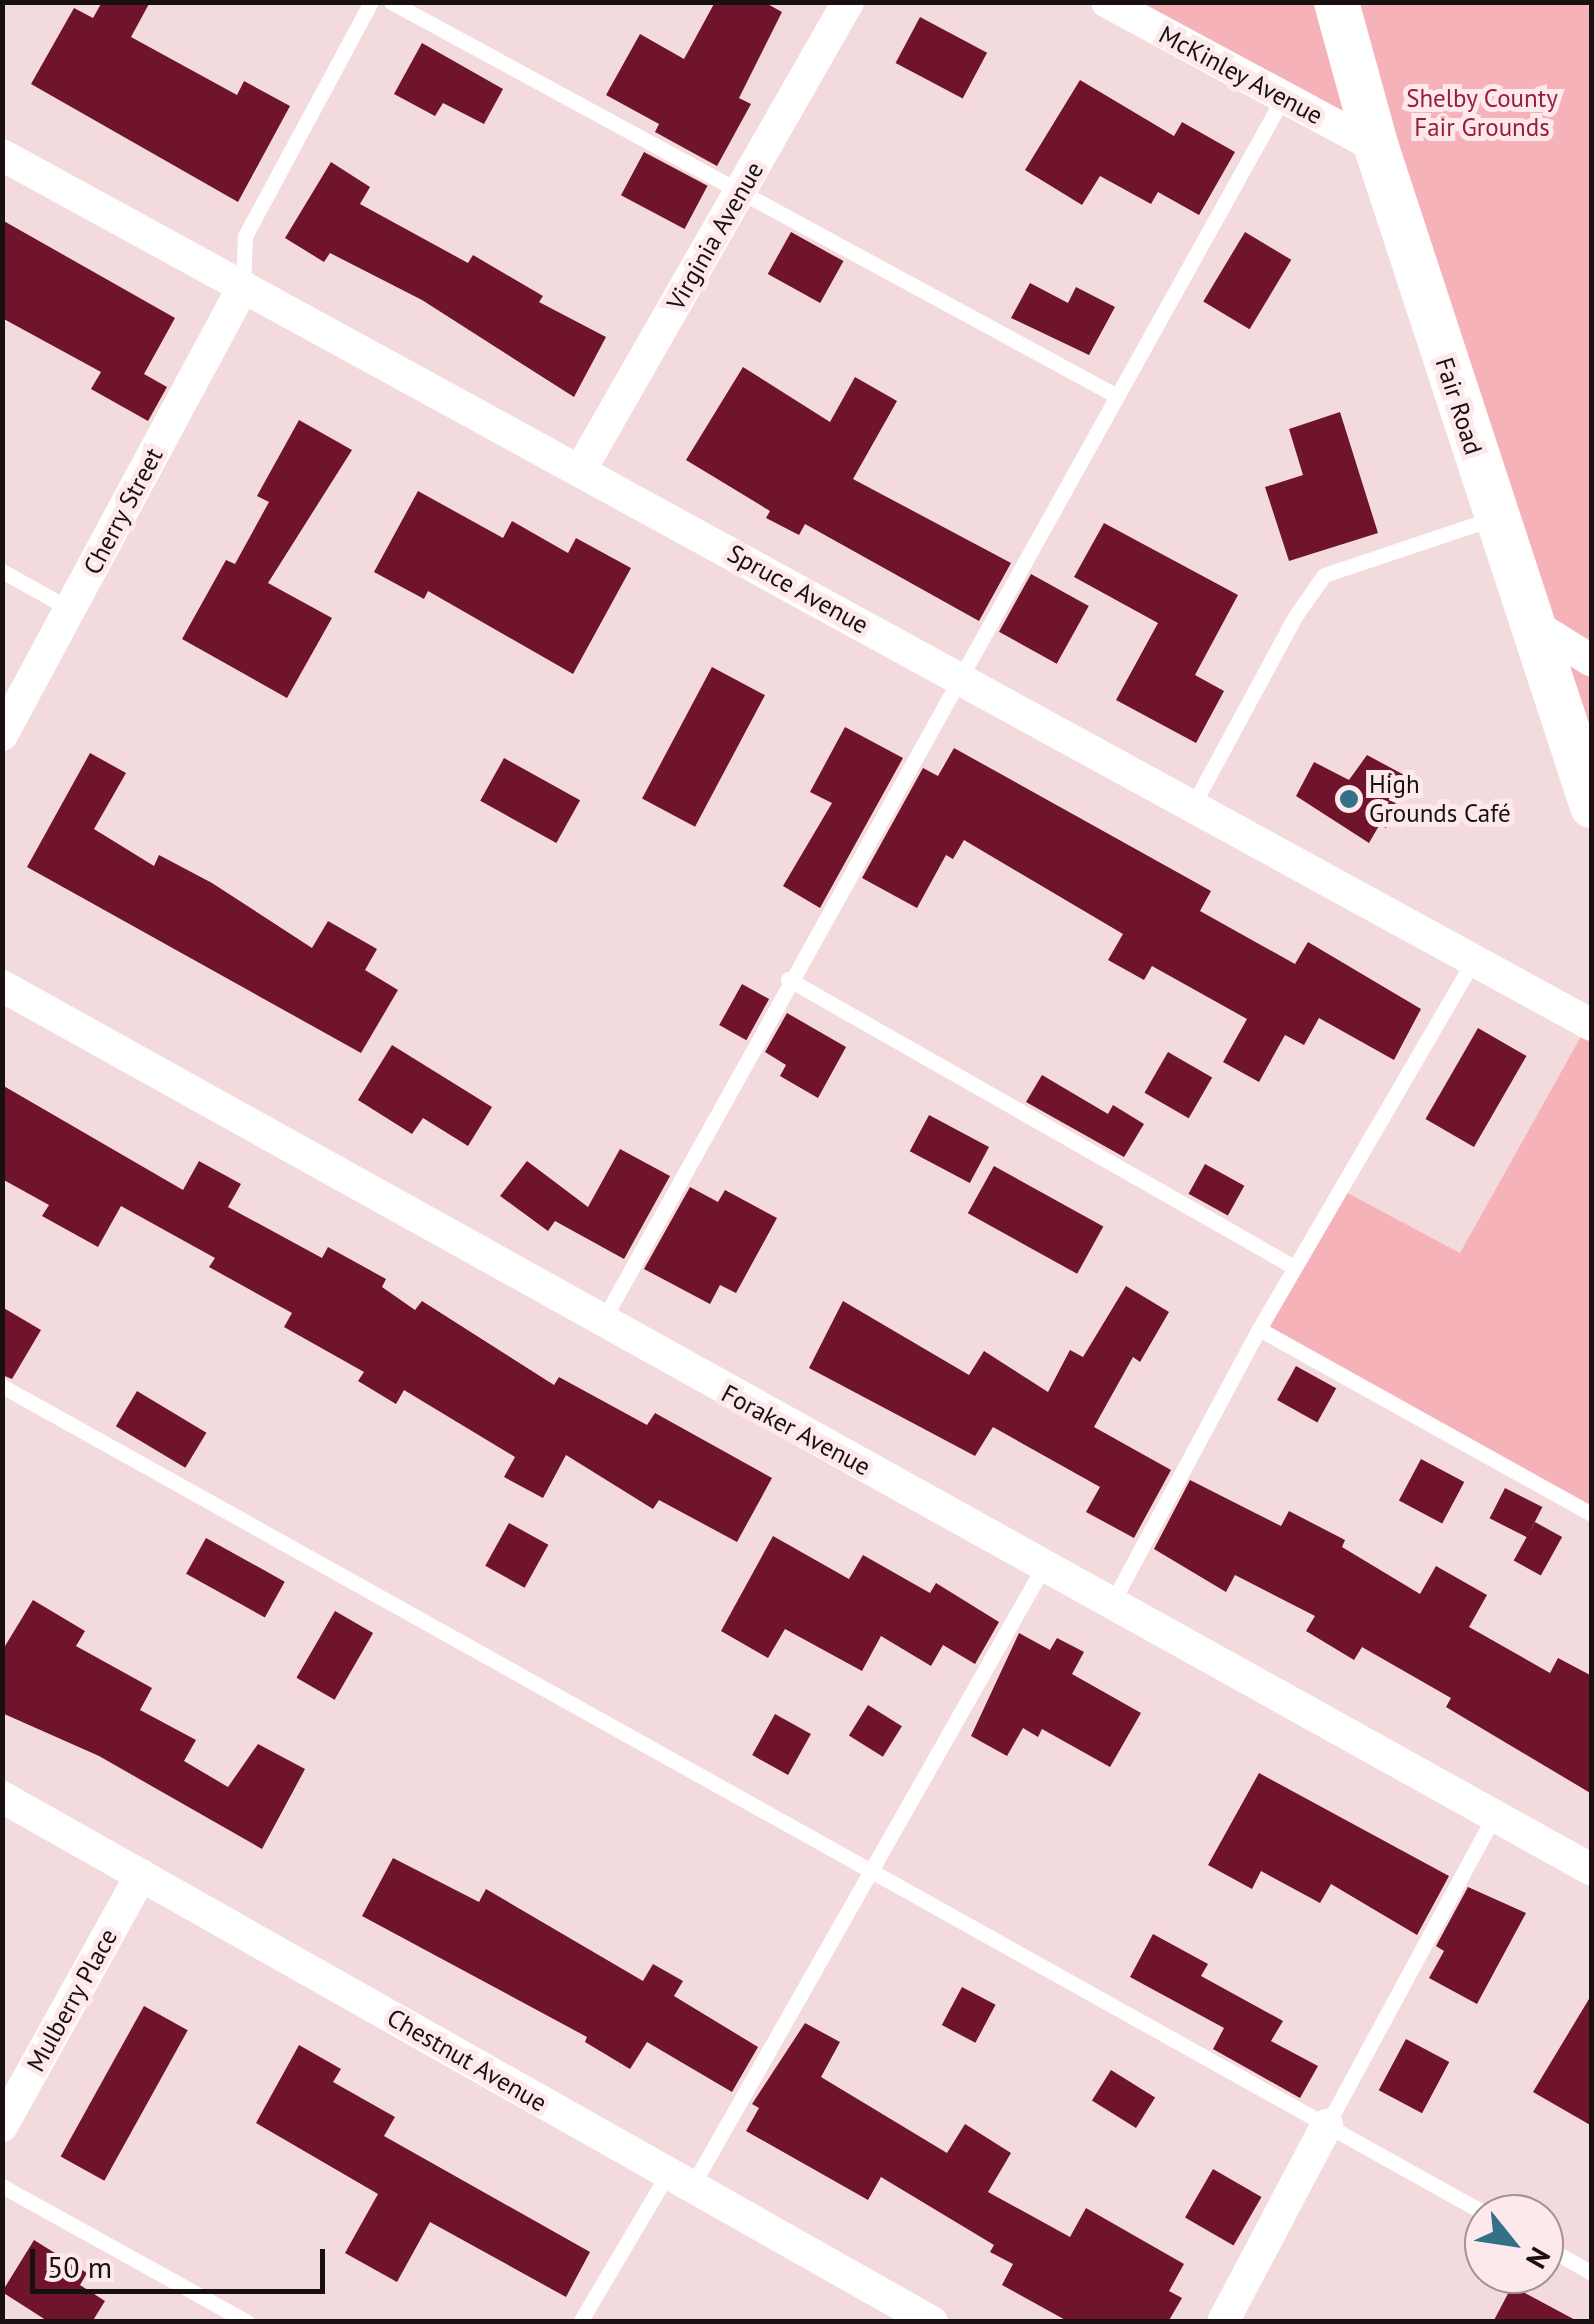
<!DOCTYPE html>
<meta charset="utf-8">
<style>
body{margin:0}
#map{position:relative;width:1594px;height:2324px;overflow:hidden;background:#f3dbdd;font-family:"PT Sans",sans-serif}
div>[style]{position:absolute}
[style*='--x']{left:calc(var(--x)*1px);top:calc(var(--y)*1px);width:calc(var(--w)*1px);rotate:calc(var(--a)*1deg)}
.green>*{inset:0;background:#f5b2b9}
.building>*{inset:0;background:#70142b;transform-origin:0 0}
.lane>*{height:15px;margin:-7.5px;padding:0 7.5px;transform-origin:7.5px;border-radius:7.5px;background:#fff}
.street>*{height:32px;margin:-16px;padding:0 16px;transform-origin:16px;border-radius:16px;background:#fff}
.secondary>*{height:45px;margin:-22.5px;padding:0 22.5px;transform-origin:22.5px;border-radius:22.5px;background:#fff}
.dots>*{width:28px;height:28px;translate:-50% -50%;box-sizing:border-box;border:5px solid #fde9eb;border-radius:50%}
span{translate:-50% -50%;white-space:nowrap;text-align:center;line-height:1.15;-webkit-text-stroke:10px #fde9eb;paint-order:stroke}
.street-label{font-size:25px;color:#181011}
.park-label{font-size:25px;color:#971f3d}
.poi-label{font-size:25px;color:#181011}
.left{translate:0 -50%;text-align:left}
.frame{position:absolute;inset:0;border:5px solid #181011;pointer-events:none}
.north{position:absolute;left:1464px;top:2194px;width:100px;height:100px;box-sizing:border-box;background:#fde9eb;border:2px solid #a19294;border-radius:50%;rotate:120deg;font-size:28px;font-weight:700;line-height:40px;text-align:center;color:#181011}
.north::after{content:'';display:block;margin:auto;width:35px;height:45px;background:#327186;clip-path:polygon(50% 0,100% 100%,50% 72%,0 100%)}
.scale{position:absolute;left:30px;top:2249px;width:295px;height:45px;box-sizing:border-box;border:5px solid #181011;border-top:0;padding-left:12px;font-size:30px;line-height:35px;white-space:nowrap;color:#181011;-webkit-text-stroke:8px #fde9eb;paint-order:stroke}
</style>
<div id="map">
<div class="green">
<div style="clip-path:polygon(1107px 3px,1591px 3px,1591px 806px,1376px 147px)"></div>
<div style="clip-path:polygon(1588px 1024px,1591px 1025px,1591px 1514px,1259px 1329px,1340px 1189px,1460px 1253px)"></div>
</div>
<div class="building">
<div style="clip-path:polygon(102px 2px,150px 2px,131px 37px,237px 95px,244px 81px,290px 106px,238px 202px,31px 84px,74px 8px,93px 18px)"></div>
<div style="clip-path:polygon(715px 2px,764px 2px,782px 12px,739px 98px,751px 104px,717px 166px,655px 132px,659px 124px,606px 95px,640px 34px,684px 59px)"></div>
<div style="left:920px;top:17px;width:76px;height:52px;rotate:28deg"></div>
<div style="clip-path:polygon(422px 43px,503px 89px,484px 124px,443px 103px,435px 116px,394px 94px)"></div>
<div style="clip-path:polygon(1080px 80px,1174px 136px,1182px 122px,1235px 152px,1199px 215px,1158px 192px,1151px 204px,1100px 176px,1082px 205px,1025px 170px)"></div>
<div style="left:644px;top:152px;width:72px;height:49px;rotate:28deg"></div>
<div style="clip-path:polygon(331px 162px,370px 187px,360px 204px,468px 263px,473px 255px,543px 296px,539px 302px,606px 337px,574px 397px,422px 300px,330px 253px,324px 262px,285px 238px)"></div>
<div style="clip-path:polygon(2px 220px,175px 318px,144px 374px,167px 387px,148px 421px,91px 389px,101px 372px,2px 318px)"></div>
<div style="left:791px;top:232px;width:60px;height:48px;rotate:29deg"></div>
<div style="left:1245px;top:232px;width:54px;height:81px;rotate:31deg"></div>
<div style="clip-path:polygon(1030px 283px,1068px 303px,1076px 287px,1115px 307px,1089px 355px,1011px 318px)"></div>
<div style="clip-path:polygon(743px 367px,830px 422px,855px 377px,897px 401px,853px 479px,1011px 563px,979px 621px,805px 524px,799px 535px,766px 518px,770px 511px,686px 460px)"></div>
<div style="clip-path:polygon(1340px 412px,1378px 533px,1289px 561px,1265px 487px,1303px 475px,1289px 429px)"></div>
<div style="clip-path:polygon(299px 420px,352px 450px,268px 583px,332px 618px,287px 698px,182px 639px,226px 560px,235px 564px,269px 502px,257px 496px)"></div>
<div style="clip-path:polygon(418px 491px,503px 538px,512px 521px,568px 553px,576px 538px,631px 568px,573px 674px,428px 591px,424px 599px,374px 572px)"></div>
<div style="clip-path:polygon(1104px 523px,1238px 595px,1195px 675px,1224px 691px,1196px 743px,1116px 700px,1158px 623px,1074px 577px)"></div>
<div style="left:1031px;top:574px;width:66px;height:66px;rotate:29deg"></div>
<div style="left:712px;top:667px;width:60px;height:149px;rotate:28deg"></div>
<div style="clip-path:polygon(845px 727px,903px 758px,820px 908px,783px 886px,832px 803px,810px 792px)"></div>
<div style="clip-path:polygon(954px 748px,1211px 891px,1200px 911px,1295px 964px,1308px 942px,1421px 1009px,1394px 1060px,1319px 1018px,1304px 1045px,1285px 1035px,1259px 1082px,1223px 1062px,1247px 1019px,1152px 966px,1144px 980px,1108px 960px,1123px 934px,964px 840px,953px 859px,946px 855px,917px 908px,862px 878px,923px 768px,938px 776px)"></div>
<div style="clip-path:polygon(90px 753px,126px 773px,94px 829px,154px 866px,159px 855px,212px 883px,312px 948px,328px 921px,377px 949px,365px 970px,398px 990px,361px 1053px,27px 867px)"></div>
<div style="clip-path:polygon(1367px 755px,1406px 776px,1386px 828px,1380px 824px,1369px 843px,1296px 796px,1314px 762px,1349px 780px)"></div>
<div style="left:504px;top:758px;width:87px;height:49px;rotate:29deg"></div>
<div style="left:742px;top:984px;width:31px;height:47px;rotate:29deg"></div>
<div style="clip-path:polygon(787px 1013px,846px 1047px,818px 1098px,780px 1076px,786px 1065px,765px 1052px)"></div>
<div style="left:1478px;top:1028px;width:56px;height:105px;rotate:30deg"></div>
<div style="clip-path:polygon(392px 1045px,492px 1107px,468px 1146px,423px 1118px,412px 1134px,358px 1100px)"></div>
<div style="left:1168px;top:1052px;width:51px;height:47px;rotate:30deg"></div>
<div style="clip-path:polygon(1042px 1075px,1108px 1114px,1113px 1105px,1144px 1124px,1124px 1157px,1026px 1102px)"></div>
<div style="clip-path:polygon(2px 1085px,183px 1190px,199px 1161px,241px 1184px,228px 1207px,322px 1258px,328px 1247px,386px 1279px,382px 1287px,415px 1310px,422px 1301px,554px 1385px,559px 1377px,647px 1425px,655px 1413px,772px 1478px,737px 1542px,659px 1500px,653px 1509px,566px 1455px,543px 1498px,504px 1477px,515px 1457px,404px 1390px,396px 1404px,358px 1381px,364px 1372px,284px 1327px,292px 1313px,209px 1267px,215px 1258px,121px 1206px,98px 1247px,42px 1216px,49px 1205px,2px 1179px)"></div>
<div style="left:929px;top:1115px;width:68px;height:41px;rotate:28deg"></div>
<div style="clip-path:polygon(620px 1149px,670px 1176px,624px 1259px,555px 1221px,548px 1231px,500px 1196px,527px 1161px,588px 1207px)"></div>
<div style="left:1205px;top:1164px;width:45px;height:34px;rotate:29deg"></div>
<div style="left:994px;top:1166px;width:125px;height:54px;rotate:29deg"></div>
<div style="clip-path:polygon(690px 1187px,718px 1202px,725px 1190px,777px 1218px,736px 1293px,720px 1285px,710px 1304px,644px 1269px)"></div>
<div style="clip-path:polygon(1126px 1286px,1169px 1312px,1140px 1362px,1133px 1357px,1094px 1427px,1171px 1470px,1134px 1538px,1086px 1512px,1100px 1487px,993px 1427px,975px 1456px,809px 1368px,843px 1301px,969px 1375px,984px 1351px,1048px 1392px,1070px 1350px,1083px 1357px)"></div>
<div style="clip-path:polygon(2px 1307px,41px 1330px,12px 1379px,2px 1375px)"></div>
<div style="left:1296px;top:1366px;width:46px;height:39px;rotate:29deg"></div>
<div style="left:137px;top:1391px;width:81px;height:41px;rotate:31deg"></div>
<div style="left:1421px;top:1459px;width:49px;height:47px;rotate:28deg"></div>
<div style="clip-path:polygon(1190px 1480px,1281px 1526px,1289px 1511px,1345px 1540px,1342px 1547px,1420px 1594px,1436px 1566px,1487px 1595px,1469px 1627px,1550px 1673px,1558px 1658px,1592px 1676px,1592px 1794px,1446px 1707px,1451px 1698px,1362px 1647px,1354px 1660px,1306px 1631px,1315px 1616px,1235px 1575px,1226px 1592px,1154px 1549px)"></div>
<div style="left:1505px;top:1488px;width:42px;height:34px;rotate:27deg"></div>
<div style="left:1535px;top:1522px;width:31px;height:44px;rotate:29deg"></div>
<div style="left:509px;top:1523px;width:45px;height:49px;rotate:29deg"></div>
<div style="clip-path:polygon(773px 1536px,849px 1579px,863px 1555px,930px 1593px,936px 1583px,999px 1622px,975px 1664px,943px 1645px,931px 1666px,881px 1636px,862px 1671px,785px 1629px,768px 1658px,721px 1631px)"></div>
<div style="left:206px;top:1538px;width:90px;height:41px;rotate:29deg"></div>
<div style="clip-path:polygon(33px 1600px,85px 1631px,76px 1646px,152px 1688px,140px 1710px,196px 1740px,184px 1761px,228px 1787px,258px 1744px,305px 1769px,262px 1849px,99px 1756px,2px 1713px,2px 1651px)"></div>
<div style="left:335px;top:1611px;width:44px;height:77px;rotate:30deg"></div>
<div style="clip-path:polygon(1019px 1633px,1050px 1650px,1057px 1638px,1084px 1652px,1072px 1674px,1141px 1713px,1110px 1767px,1042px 1729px,1038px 1737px,1023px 1728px,1007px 1756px,971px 1736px)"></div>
<div style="left:868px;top:1705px;width:40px;height:36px;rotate:32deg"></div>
<div style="left:775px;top:1714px;width:41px;height:47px;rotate:29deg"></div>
<div style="clip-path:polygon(1259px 1773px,1449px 1876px,1417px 1935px,1331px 1884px,1320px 1903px,1261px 1871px,1252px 1889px,1208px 1865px)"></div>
<div style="clip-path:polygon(393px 1858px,479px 1902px,486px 1889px,643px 1981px,653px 1964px,683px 1981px,674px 1996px,758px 2047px,732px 2092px,647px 2042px,630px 2069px,585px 2042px,587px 2037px,362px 1916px)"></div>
<div style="clip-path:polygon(1468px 1887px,1526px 1913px,1477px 2004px,1429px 1978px,1444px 1951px,1436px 1946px)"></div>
<div style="clip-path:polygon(1153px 1934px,1208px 1964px,1201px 1976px,1283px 2021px,1271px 2041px,1318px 2066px,1300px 2098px,1213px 2049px,1224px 2028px,1130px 1977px)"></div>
<div style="left:962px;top:1987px;width:38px;height:43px;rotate:28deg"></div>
<div style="clip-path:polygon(1592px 1994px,1592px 2126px,1533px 2092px)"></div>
<div style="left:144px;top:2006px;width:50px;height:172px;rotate:29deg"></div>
<div style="clip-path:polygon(805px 2023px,840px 2042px,821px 2077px,947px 2153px,965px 2124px,1011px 2153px,988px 2192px,1070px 2237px,1086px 2208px,1184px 2264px,1169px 2291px,1182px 2298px,1168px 2322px,1069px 2322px,1002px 2285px,1013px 2264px,990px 2252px,994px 2245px,881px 2177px,868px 2200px,746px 2131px,759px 2108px,752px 2104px)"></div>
<div style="left:1406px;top:2039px;width:49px;height:58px;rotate:28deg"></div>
<div style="clip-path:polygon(299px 2045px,341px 2069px,333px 2082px,395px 2117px,384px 2136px,590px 2252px,566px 2297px,430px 2222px,397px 2282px,345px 2253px,378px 2194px,256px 2123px)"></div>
<div style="left:1111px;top:2070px;width:52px;height:36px;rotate:32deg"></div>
<div style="left:1213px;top:2169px;width:56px;height:56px;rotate:30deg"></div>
<div style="clip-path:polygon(34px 2240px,87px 2273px,80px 2285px,105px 2301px,92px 2322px,49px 2322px,2px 2292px)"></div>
<div style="clip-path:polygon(1512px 2286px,1579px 2322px,1493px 2322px)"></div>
</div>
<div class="lane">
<div style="--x:391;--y:2;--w:824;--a:28.49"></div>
<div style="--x:243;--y:287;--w:51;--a:-87.8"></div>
<div style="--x:245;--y:236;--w:266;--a:-61.7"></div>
<div style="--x:2;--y:571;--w:78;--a:29.2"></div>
<div style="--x:1192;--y:807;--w:215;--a:-61.6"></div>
<div style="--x:1294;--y:618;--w:52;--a:-55.1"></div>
<div style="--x:1324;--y:575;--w:176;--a:-18.5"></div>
<div style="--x:788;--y:979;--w:582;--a:29.65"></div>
<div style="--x:602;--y:1322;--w:1401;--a:-60.91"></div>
<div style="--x:1259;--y:1329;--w:381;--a:29.1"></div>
<div style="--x:2;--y:1386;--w:1699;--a:29.16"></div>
<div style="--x:1113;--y:1601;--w:309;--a:-61.8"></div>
<div style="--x:1259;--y:1329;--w:425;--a:-59.8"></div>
<div style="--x:1327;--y:2125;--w:351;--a:-61.6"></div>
<div style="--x:2;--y:2186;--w:280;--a:29"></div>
<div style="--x:692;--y:2186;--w:715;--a:-60.42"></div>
<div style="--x:1544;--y:2246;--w:55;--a:29.4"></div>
<div style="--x:580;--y:2322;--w:173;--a:-59.4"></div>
</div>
<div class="street">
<div style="--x:1107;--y:2;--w:306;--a:28.3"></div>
<div style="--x:2;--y:155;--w:1812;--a:28.69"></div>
<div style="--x:581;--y:469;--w:538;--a:-60.24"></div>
<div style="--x:1528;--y:621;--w:75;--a:32"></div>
<div style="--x:2;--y:735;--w:509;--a:-61.72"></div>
<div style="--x:2;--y:986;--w:1819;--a:29.07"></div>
<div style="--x:2;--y:1797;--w:1068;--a:29.45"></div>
<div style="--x:2;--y:2126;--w:287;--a:-61"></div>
<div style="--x:1223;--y:2322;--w:223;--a:-62.2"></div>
</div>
<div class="secondary">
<div style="--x:1336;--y:2;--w:150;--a:74.6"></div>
<div style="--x:1376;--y:147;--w:693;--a:71.85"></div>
</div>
<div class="dots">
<div style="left:1349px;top:799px;background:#327186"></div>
</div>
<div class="street-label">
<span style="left:1241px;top:75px;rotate:28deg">McKinley Avenue</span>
<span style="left:715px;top:236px;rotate:-60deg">Virginia Avenue</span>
<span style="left:1459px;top:406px;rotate:72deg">Fair Road</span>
<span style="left:123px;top:511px;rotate:-62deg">Cherry Street</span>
<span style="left:798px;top:589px;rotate:29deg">Spruce Avenue</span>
<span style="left:796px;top:1430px;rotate:28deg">Foraker Avenue</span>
<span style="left:72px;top:2000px;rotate:-61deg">Mulberry Place</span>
<span style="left:467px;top:2060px;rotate:30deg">Chestnut Avenue</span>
</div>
<div class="park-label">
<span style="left:1482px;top:113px">Shelby County<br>Fair Grounds</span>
</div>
<div class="poi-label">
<span class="left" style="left:1369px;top:799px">High<br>Grounds Café</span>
</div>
<div class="frame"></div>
<div class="north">N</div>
<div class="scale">50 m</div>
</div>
